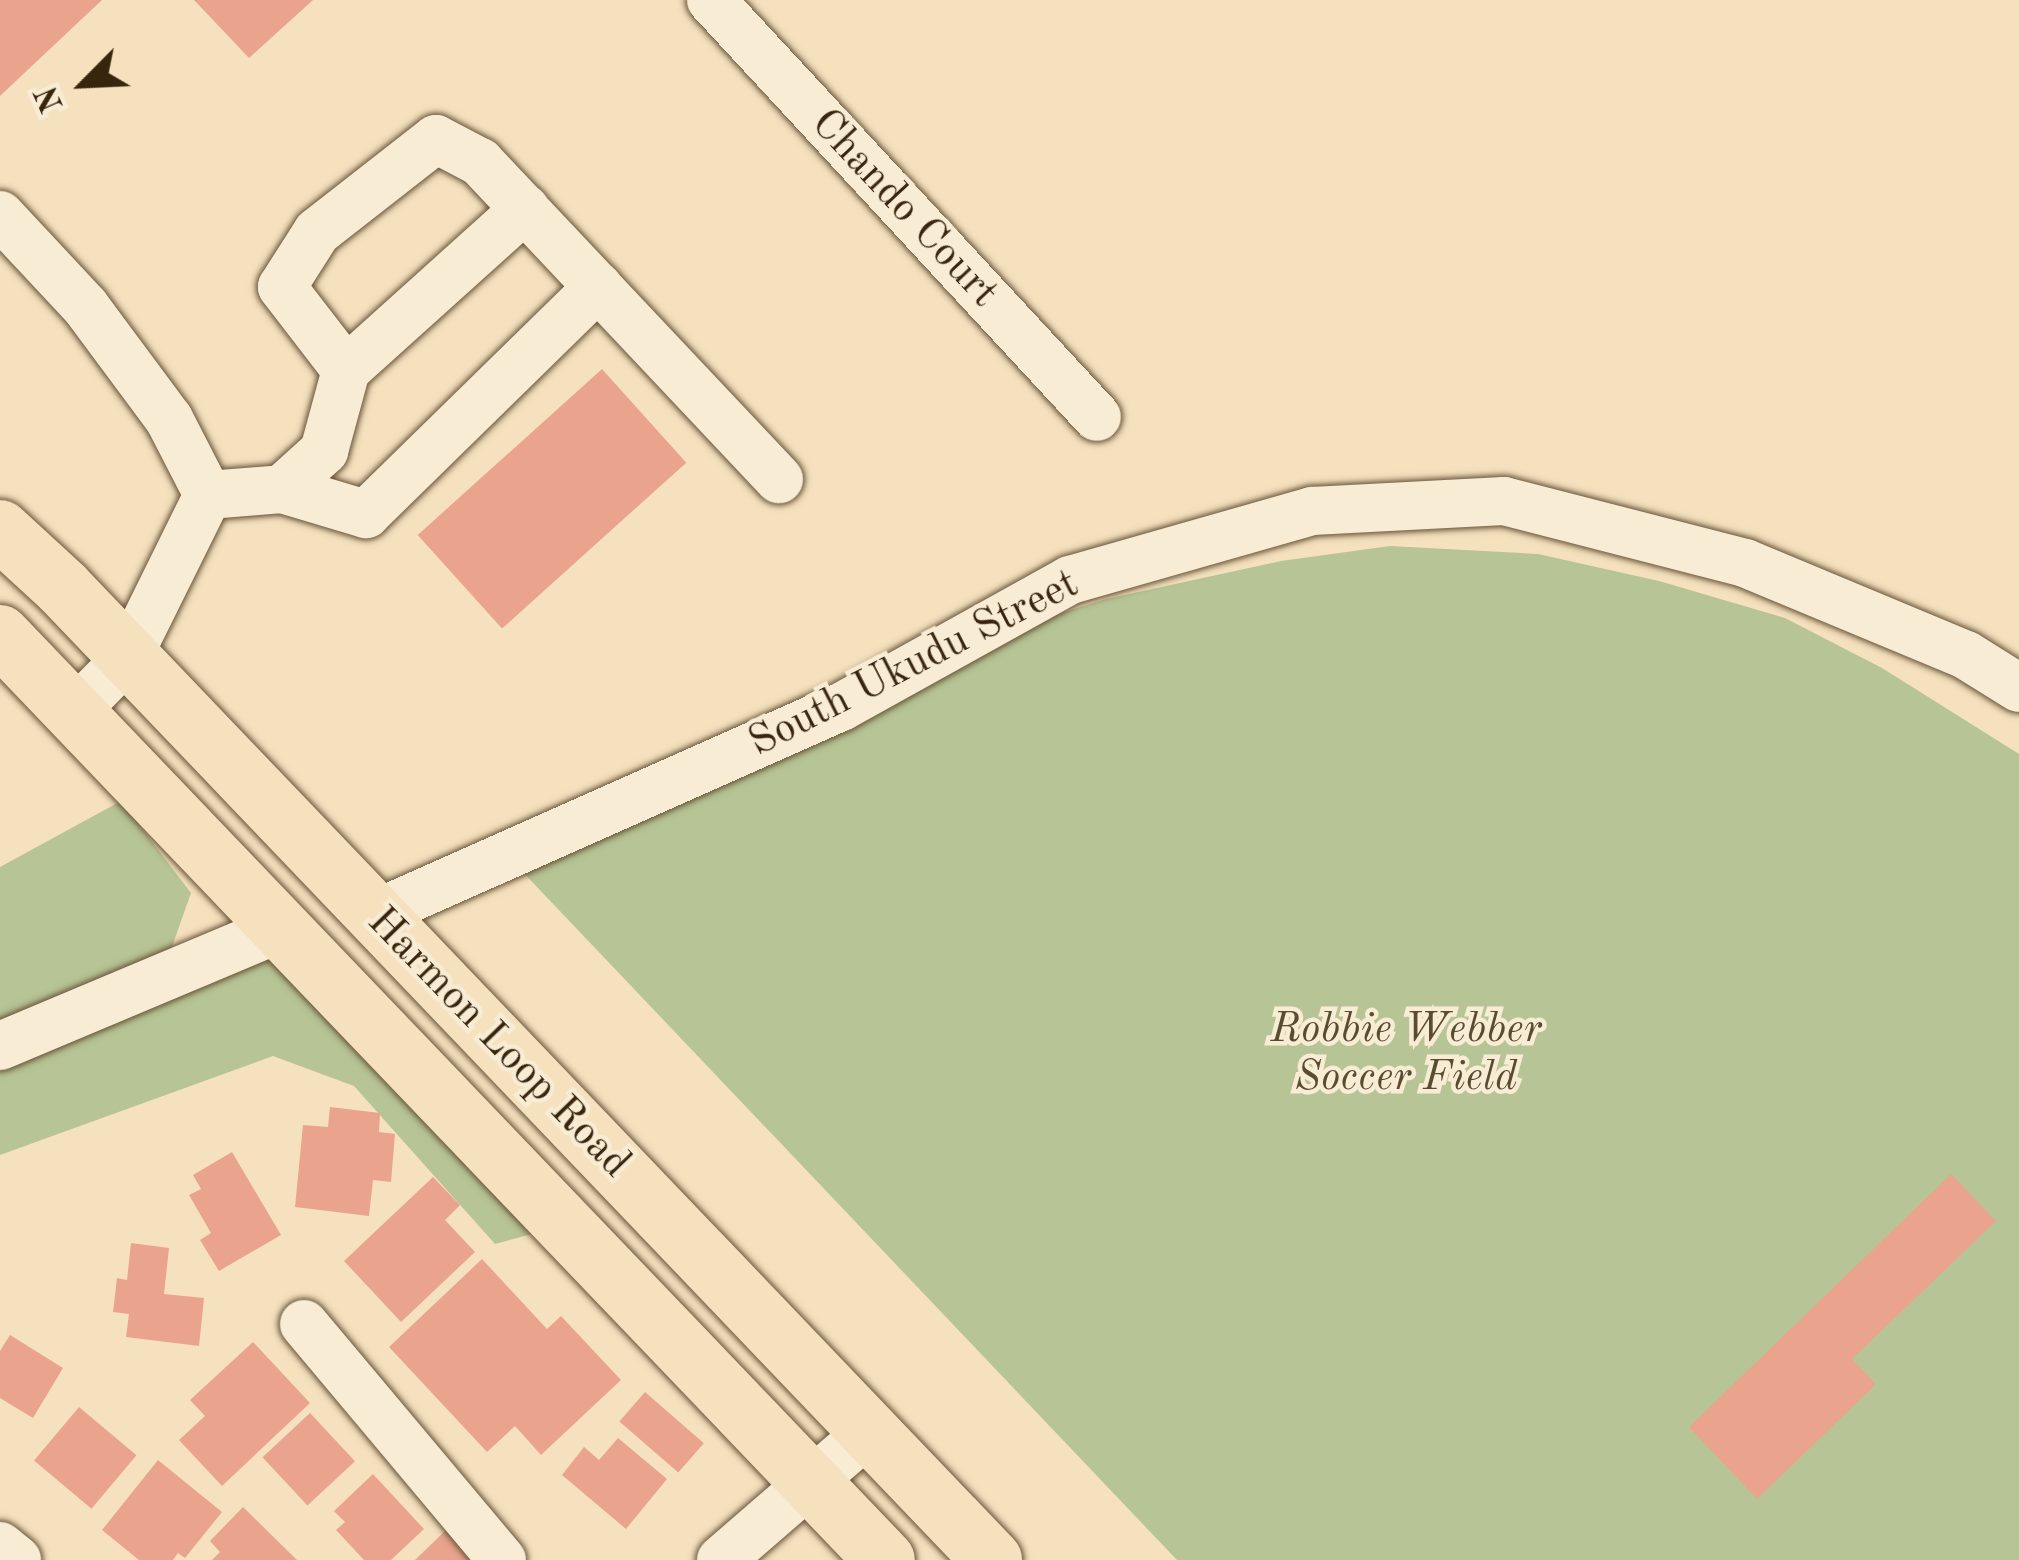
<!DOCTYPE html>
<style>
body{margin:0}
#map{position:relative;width:2019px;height:1560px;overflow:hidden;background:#f5e1be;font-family:"Old Standard TT",serif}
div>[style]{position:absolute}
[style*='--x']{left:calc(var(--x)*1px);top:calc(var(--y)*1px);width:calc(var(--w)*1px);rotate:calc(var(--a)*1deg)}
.green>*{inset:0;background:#b7c495}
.building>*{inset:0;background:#eaa48e;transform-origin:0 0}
.roads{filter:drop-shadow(0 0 3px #675439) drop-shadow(0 0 3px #675439)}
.minor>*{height:48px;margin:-24px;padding:0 24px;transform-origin:24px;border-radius:24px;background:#f8ecd5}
.major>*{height:60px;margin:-30px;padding:0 30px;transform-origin:30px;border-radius:30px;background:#f5e1be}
span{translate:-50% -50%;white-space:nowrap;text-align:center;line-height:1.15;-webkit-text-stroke:9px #f8ecd5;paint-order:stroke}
.street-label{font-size:42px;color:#38250d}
.park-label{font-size:42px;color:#584d2f;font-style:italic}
.north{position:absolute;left:24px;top:24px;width:120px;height:120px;-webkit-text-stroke:9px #f8ecd5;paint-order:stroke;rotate:246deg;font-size:33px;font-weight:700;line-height:48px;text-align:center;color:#38250d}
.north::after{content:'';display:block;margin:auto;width:42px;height:54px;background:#38250d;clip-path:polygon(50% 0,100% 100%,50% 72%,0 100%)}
</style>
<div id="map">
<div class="green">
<div style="clip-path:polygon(1390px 546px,1538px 554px,1659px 581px,1785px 618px,1882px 668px,2019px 754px,2019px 1560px,1177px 1560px,499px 847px,926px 656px,1106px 599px,1281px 561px)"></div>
<div style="clip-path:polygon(121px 801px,191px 893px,169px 955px,0 1023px,0 867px)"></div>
<div style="clip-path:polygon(281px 952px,535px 1233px,495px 1244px,354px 1086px,273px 1056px,0 1155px,0 1071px)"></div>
</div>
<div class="building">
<div style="clip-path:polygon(0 0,102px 0,0 96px)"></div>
<div style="clip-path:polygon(194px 0,313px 0,249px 58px)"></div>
<div style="left:602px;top:369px;width:126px;height:248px;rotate:48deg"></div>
<div style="clip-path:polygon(330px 1107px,380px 1113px,379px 1132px,395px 1134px,391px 1182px,373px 1180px,369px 1216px,295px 1207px,303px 1125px,328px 1127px)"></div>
<div style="clip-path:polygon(232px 1152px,281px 1235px,219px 1271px,200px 1240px,211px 1233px,189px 1195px,201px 1189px,193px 1175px)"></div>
<div style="clip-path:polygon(1951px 1174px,1996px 1221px,1852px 1359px,1876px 1384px,1757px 1499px,1689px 1427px)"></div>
<div style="clip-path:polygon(433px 1177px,460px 1205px,445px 1220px,475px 1252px,401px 1322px,344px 1261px)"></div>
<div style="clip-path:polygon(131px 1243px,169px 1248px,164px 1294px,204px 1298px,199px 1346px,126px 1337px,129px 1314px,113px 1312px,117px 1278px,127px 1280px)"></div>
<div style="clip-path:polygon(482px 1259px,547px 1329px,561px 1316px,621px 1380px,541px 1455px,515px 1426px,487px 1452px,389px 1347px)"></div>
<div style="clip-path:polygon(10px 1335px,63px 1368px,33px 1418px,0 1398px,0 1351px)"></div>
<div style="clip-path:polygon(253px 1342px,310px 1403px,222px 1486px,179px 1440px,205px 1416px,190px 1400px)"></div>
<div style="left:645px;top:1392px;width:78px;height:39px;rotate:41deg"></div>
<div style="left:79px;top:1407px;width:75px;height:70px;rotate:40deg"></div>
<div style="left:310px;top:1413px;width:66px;height:65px;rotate:47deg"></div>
<div style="clip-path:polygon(618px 1438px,667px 1479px,626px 1529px,562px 1475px,584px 1447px,599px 1460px)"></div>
<div style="clip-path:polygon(158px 1460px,222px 1512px,185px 1558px,178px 1553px,173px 1560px,139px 1560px,102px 1530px)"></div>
<div style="clip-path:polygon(373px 1474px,424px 1529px,391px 1560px,364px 1560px,336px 1530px,345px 1522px,334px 1511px)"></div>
<div style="clip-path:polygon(243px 1507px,297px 1560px,212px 1560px,220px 1552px,210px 1541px)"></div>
<div style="clip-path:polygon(446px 1530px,474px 1560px,415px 1560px)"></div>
</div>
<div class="roads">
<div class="minor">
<div style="--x:711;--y:0;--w:568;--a:47.21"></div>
<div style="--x:0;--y:215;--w:125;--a:47"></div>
<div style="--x:85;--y:306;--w:141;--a:53.4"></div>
<div style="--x:169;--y:419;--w:85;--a:62.8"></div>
<div style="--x:208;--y:495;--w:181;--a:116.3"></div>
<div style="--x:128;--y:657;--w:77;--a:134.5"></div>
<div style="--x:346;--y:370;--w:241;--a:-42"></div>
<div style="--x:282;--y:489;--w:88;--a:16.6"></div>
<div style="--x:366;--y:514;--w:325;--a:-44.4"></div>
<div style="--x:208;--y:495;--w:74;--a:-4.6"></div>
<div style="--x:282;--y:489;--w:57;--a:-42.1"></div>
<div style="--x:324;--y:451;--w:84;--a:-74.8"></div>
<div style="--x:346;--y:370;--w:105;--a:-127.6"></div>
<div style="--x:282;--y:287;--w:65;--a:-57.5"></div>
<div style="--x:317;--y:232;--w:151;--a:-38"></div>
<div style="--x:436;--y:139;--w:50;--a:27.6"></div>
<div style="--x:480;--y:162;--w:436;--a:46.7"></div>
<div style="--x:375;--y:914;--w:510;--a:-23.95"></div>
<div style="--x:841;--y:707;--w:262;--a:-29"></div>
<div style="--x:1070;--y:580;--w:252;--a:-15.9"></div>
<div style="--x:1312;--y:511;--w:192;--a:-3"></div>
<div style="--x:1504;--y:501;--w:249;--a:14.4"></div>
<div style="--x:1745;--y:563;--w:239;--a:22.6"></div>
<div style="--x:1966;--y:655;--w:62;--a:31.9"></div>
<div style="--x:0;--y:1046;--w:305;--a:-22.8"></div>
<div style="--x:304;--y:1324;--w:308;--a:50"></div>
<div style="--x:0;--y:1546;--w:22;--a:39"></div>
<div style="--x:721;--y:1560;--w:196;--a:-40.9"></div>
</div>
<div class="major">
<div style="--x:0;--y:530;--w:84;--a:42.6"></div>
<div style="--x:62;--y:587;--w:1346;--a:46.29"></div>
<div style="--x:0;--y:635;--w:1280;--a:46.27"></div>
</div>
</div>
<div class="street-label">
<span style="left:904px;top:209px;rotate:47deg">Chando Court</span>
<span style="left:914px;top:664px;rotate:-27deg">South Ukudu Street</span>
<span style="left:498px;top:1043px;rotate:46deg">Harmon Loop Road</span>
</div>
<div class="park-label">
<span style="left:1406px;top:1054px">Robbie Webber<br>Soccer Field</span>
</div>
<div class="north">N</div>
</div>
